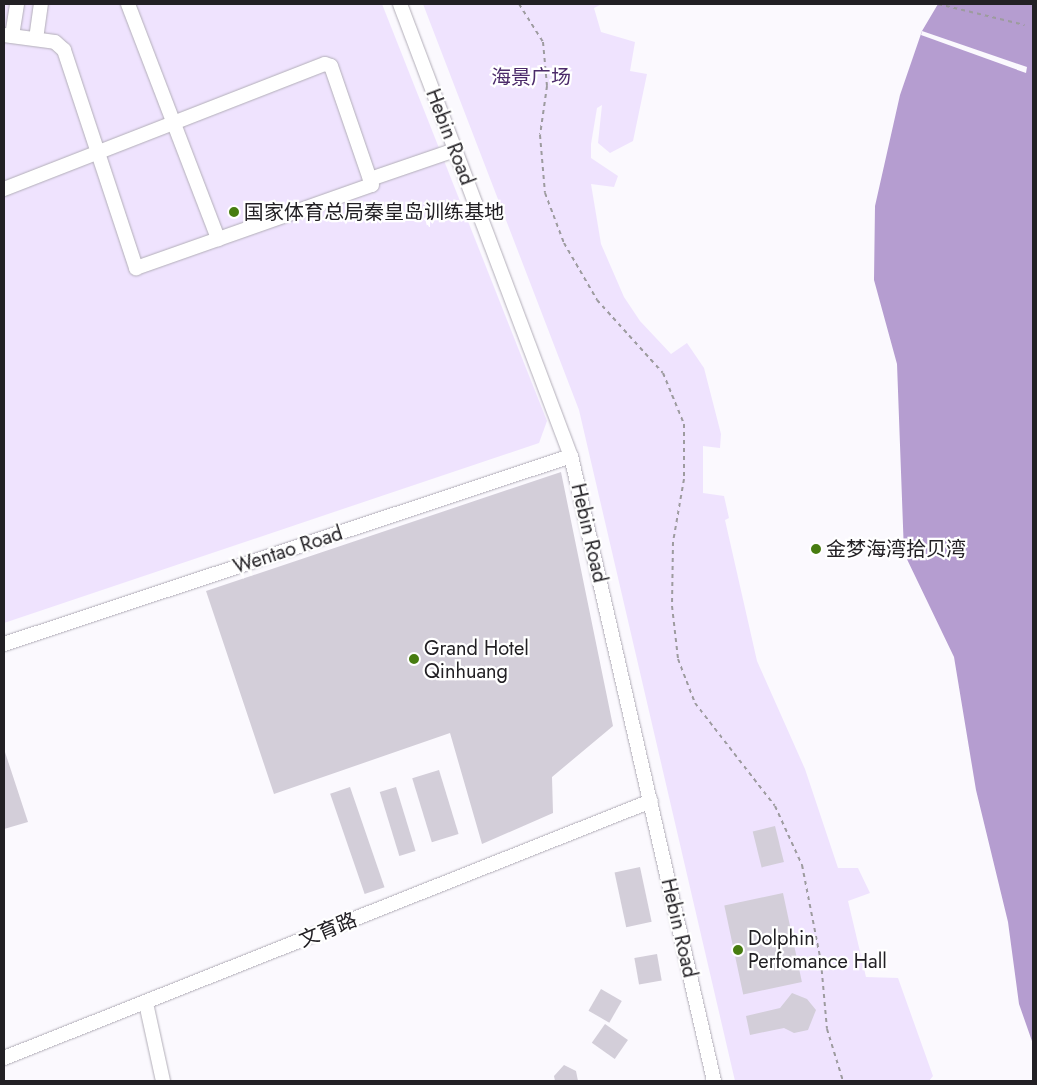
<!DOCTYPE html>
<meta charset="utf-8">
<style>
body{margin:0}
#map{position:relative;width:1037px;height:1085px;overflow:hidden;background:#fbf9fe;font-family:Jost,"Noto Sans SC",sans-serif}
div>[style]{position:absolute}
[style*='--x']{left:calc(var(--x)*1px);top:calc(var(--y)*1px);width:calc(var(--w)*1px);rotate:calc(var(--a)*1deg)}
.green>*{inset:0;background:#efe3fe}
.water>*{inset:0;background:#b59dd0}
.pier>*{inset:0;background:#fbf9fe}
.building>*{inset:0;background:#d3ced9;transform-origin:0 0}
.path>*{height:2px;margin-top:-1px;transform-origin:0;background:repeating-linear-gradient(90deg,#9d9b9f 0 4px,transparent 0 8px)}
.roads{filter:drop-shadow(0 0 1px #b2aeb8) drop-shadow(0 0 1px #b2aeb8)}
.minor>*{height:14px;margin:-7px;padding:0 7px;transform-origin:7px;border-radius:7px;background:#fff}
.dots>*{width:14px;height:14px;translate:-50% -50%;box-sizing:border-box;border:2px solid #fff;border-radius:50%}
span{translate:-50% -50%;white-space:nowrap;text-align:center;line-height:1.15;-webkit-text-stroke:4.5px #fff;paint-order:stroke}
.park-label{font-size:20px;color:#4c2b6a}
.street-label{font-size:20px;color:#222024}
.poi-label{font-size:20px;color:#222024}
.left{translate:0 -50%;text-align:left}
.frame{position:absolute;inset:0;border:5px solid #222024;pointer-events:none}
</style>
<div id="map">
<div class="green">
<div style="clip-path:polygon(4px 4px,382px 4px,547px 421px,539px 443px,4px 623px)"></div>
<div style="clip-path:polygon(423px 4px,602px 4px,594px 8px,601px 32px,635px 42px,630px 71px,647px 74px,633px 141px,610px 153px,598px 143px,602px 105px,597px 108px,591px 144px,591px 158px,618px 176px,614px 187px,591px 184px,601px 244px,624px 297px,640px 321px,671px 354px,687px 343px,704px 368px,721px 434px,720px 448px,703px 446px,703px 493px,724px 496px,729px 518px,725px 520px,757px 661px,805px 769px,838px 868px,858px 868px,870px 893px,848px 901px,866px 977px,898px 978px,933px 1076px,929px 1081px,735px 1081px,579px 410px)"></div>
</div>
<div class="water">
<div style="clip-path:polygon(938px 4px,1033px 4px,1033px 1044px,1019px 1004px,1008px 922px,976px 790px,954px 657px,904px 553px,897px 364px,874px 280px,875px 206px,900px 95px,922px 31px)"></div>
</div>
<div class="pier">
<div style="clip-path:polygon(922px 31px,1027px 67px,1026px 73px,921px 35px)"></div>
</div>
<div class="building">
<div style="clip-path:polygon(561px 472px,613px 726px,552px 777px,553px 813px,482px 844px,450px 733px,274px 794px,206px 591px)"></div>
<div style="clip-path:polygon(4px 749px,28px 822px,4px 829px)"></div>
<div style="left:439px;top:770px;width:67px;height:28px;rotate:73deg"></div>
<div style="left:350px;top:787px;width:106px;height:21px;rotate:71deg"></div>
<div style="left:396px;top:787px;width:67px;height:17px;rotate:73deg"></div>
<div style="left:775px;top:826px;width:37px;height:23px;rotate:76deg"></div>
<div style="left:640px;top:867px;width:56px;height:26px;rotate:78deg"></div>
<div style="left:783px;top:893px;width:91px;height:60px;rotate:78deg"></div>
<div style="left:657px;top:954px;width:27px;height:23px;rotate:80deg"></div>
<div style="left:601px;top:989px;width:24px;height:25px;rotate:30deg"></div>
<div style="clip-path:polygon(792px 993px,807px 999px,816px 1010px,808px 1030px,794px 1033px,784px 1028px,750px 1035px,746px 1016px,780px 1008px)"></div>
<div style="left:605px;top:1024px;width:28px;height:23px;rotate:35deg"></div>
<div style="clip-path:polygon(564px 1065px,576px 1071px,578px 1081px,555px 1081px,554px 1076px)"></div>
</div>
<div class="path">
<div style="--x:519;--y:4;--w:45;--a:57.7"></div>
<div style="--x:543;--y:42;--w:44;--a:84.8"></div>
<div style="--x:547;--y:86;--w:49;--a:98.1"></div>
<div style="--x:540;--y:135;--w:58;--a:85.1"></div>
<div style="--x:545;--y:193;--w:53;--a:69.2"></div>
<div style="--x:564;--y:243;--w:66;--a:59.9"></div>
<div style="--x:597;--y:300;--w:98;--a:47.9"></div>
<div style="--x:663;--y:373;--w:55;--a:67.6"></div>
<div style="--x:684;--y:424;--w:55;--a:90"></div>
<div style="--x:684;--y:479;--w:64;--a:99.9"></div>
<div style="--x:673;--y:542;--w:64;--a:90.9"></div>
<div style="--x:672;--y:606;--w:53;--a:83.5"></div>
<div style="--x:678;--y:659;--w:47;--a:68.9"></div>
<div style="--x:695;--y:703;--w:130;--a:52.2"></div>
<div style="--x:775;--y:806;--w:65;--a:65.4"></div>
<div style="--x:802;--y:865;--w:99;--a:78.9"></div>
<div style="--x:821;--y:962;--w:67;--a:84.9"></div>
<div style="--x:827;--y:1029;--w:54;--a:72.9"></div>
<div style="--x:938;--y:4;--w:89;--a:13.6"></div>
</div>
<div class="roads">
<div class="minor">
<div style="--x:128;--y:4;--w:252;--a:69"></div>
<div style="--x:400;--y:4;--w:483;--a:69.3"></div>
<div style="--x:571;--y:456;--w:641;--a:77.11"></div>
<div style="--x:4;--y:35;--w:51;--a:7.8"></div>
<div style="--x:55;--y:42;--w:12;--a:42"></div>
<div style="--x:64;--y:50;--w:230;--a:71.7"></div>
<div style="--x:136;--y:268;--w:250;--a:-19.4"></div>
<div style="--x:372;--y:185;--w:6;--a:-108"></div>
<div style="--x:370;--y:179;--w:90;--a:-18.8"></div>
<div style="--x:12;--y:36;--w:32;--a:-81"></div>
<div style="--x:36;--y:39;--w:35;--a:-82"></div>
<div style="--x:4;--y:189;--w:344;--a:-21.3"></div>
<div style="--x:325;--y:64;--w:6;--a:18"></div>
<div style="--x:331;--y:66;--w:120;--a:71"></div>
<div style="--x:4;--y:644;--w:597;--a:-18.34"></div>
<div style="--x:146;--y:1003;--w:80;--a:77.7"></div>
<div style="--x:4;--y:1058;--w:696;--a:-21.66"></div>
</div>
</div>
<div class="dots">
<div style="left:234px;top:212px;background:#477c10"></div>
<div style="left:816px;top:549px;background:#477c10"></div>
<div style="left:414px;top:659px;background:#477c10"></div>
<div style="left:738px;top:950px;background:#477c10"></div>
</div>
<div class="park-label">
<span style="left:531px;top:77px">海景广场</span>
</div>
<div class="street-label">
<span style="left:450px;top:137px;rotate:69deg">Hebin Road</span>
<span style="left:589px;top:533px;rotate:77deg">Hebin Road</span>
<span style="left:288px;top:550px;rotate:-18deg">Wentao Road</span>
<span style="left:679px;top:928px;rotate:77deg">Hebin Road</span>
<span style="left:328px;top:930px;rotate:-22deg">文育路</span>
</div>
<div class="poi-label">
<span class="left" style="left:244px;top:212px">国家体育总局秦皇岛训练基地</span>
<span class="left" style="left:826px;top:549px">金梦海湾拾贝湾</span>
<span class="left" style="left:424px;top:660px">Grand Hotel<br>Qinhuang</span>
<span class="left" style="left:748px;top:950px">Dolphin<br>Perfomance Hall</span>
</div>
<div class="frame"></div>
</div>
